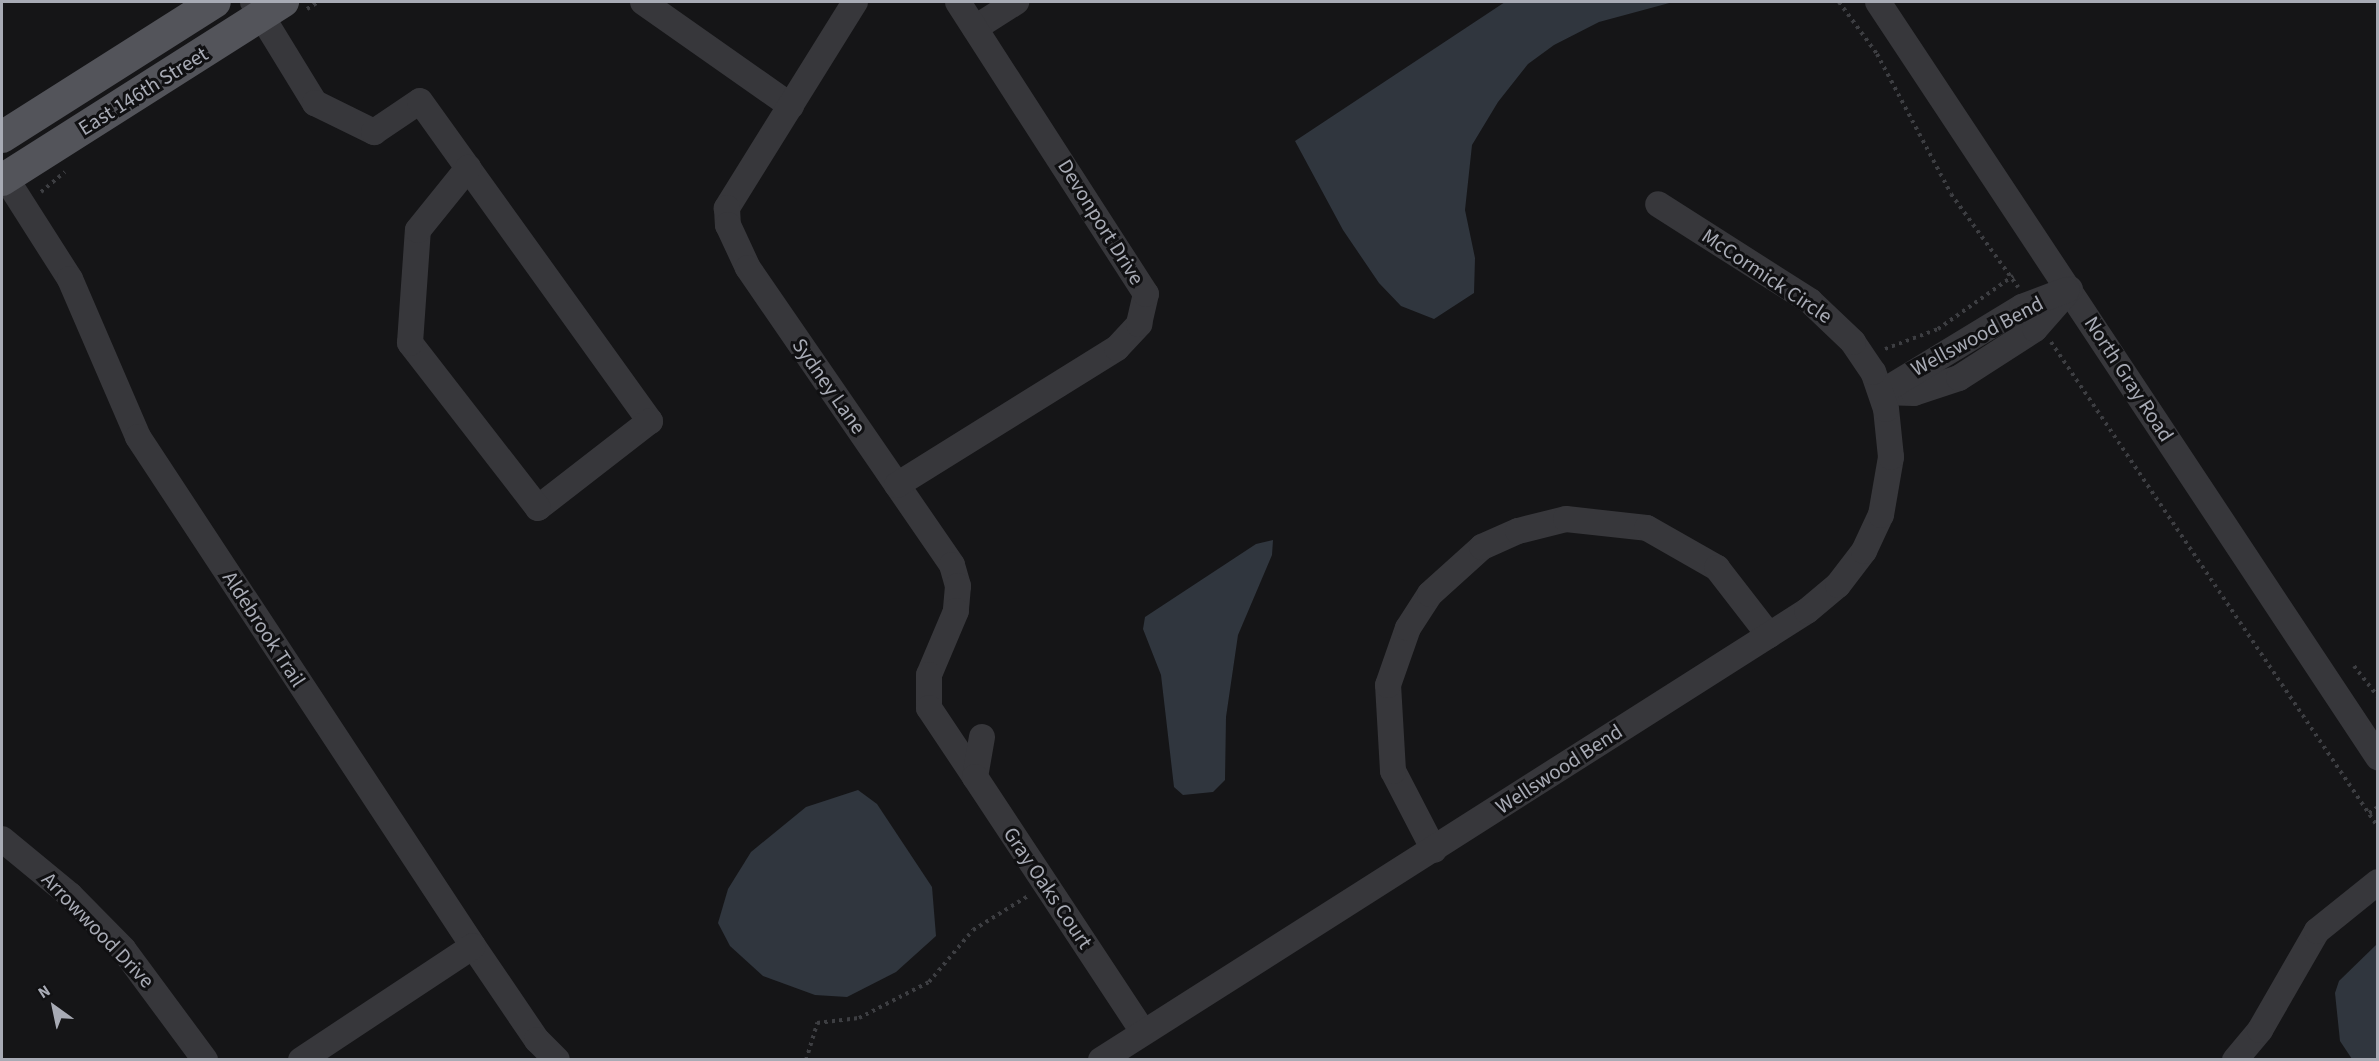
<!DOCTYPE html>
<style>
body{margin:0}
#map{position:relative;width:2379px;height:1061px;overflow:hidden;background:#151517;font-family:"Source Sans 3",sans-serif}
div>[style]{position:absolute}
[style*='--x']{left:calc(var(--x)*1px);top:calc(var(--y)*1px);width:calc(var(--w)*1px);rotate:calc(var(--a)*1deg)}
.water>*{inset:0;background:#30363e}
.path>*{height:4px;margin-top:-2px;transform-origin:0;background:repeating-linear-gradient(90deg,#3d3e42 0 3px,transparent 0 7.5px)}
.minor>*{height:26px;margin:-13px;padding:0 13px;transform-origin:13px;border-radius:13px;background:#37373b}
.major>*{height:32px;margin:-16px;padding:0 16px;transform-origin:16px;border-radius:16px;background:#53545a}
span{translate:-50% -50%;white-space:nowrap;text-align:center;line-height:1.15;-webkit-text-stroke:6px #101012;paint-order:stroke}
.street-label{font-size:21px;color:#a8abb5}
.frame{position:absolute;inset:0;border:3px solid #a8abb5;pointer-events:none}
.north{position:absolute;left:24px;top:977px;width:60px;height:60px;-webkit-text-stroke:4px #101012;paint-order:stroke;rotate:327deg;font-size:16px;font-weight:700;line-height:24px;text-align:center;color:#a8abb5}
.north::after{content:'';display:block;margin:auto;width:21px;height:27px;background:#a8abb5;clip-path:polygon(50% 0,100% 100%,50% 72%,0 100%)}
</style>
<div id="map">
<div class="water">
<div style="clip-path:polygon(1505px 2px,1673px 2px,1599px 22px,1554px 45px,1528px 64px,1498px 102px,1472px 145px,1465px 210px,1475px 258px,1474px 293px,1434px 319px,1401px 306px,1379px 283px,1343px 230px,1295px 141px)"></div>
<div style="clip-path:polygon(1273px 540px,1272px 555px,1238px 635px,1226px 717px,1225px 780px,1213px 792px,1183px 795px,1174px 787px,1161px 675px,1143px 629px,1145px 617px,1256px 544px)"></div>
<div style="clip-path:polygon(858px 790px,877px 804px,932px 887px,936px 936px,896px 972px,847px 997px,815px 995px,763px 976px,730px 946px,718px 923px,728px 889px,751px 852px,806px 807px)"></div>
<div style="clip-path:polygon(2377px 944px,2377px 1059px,2352px 1059px,2340px 1041px,2335px 993px,2339px 981px)"></div>
</div>
<div class="path">
<div style="--x:1839;--y:2;--w:64;--a:53.8"></div>
<div style="--x:1877;--y:54;--w:158;--a:62.1"></div>
<div style="--x:1951;--y:194;--w:115;--a:54.2"></div>
<div style="--x:307;--y:9;--w:13;--a:-32"></div>
<div style="--x:41;--y:192;--w:31;--a:-40"></div>
<div style="--x:2051;--y:342;--w:585;--a:56.01"></div>
<div style="--x:1885;--y:349;--w:57;--a:-20.7"></div>
<div style="--x:1938;--y:329;--w:92;--a:-35.2"></div>
<div style="--x:2354;--y:666;--w:39;--a:52"></div>
<div style="--x:2369;--y:813;--w:11;--a:-34"></div>
<div style="--x:806;--y:1060;--w:39;--a:-73"></div>
<div style="--x:817;--y:1023;--w:42;--a:-6.8"></div>
<div style="--x:859;--y:1018;--w:79;--a:-27.2"></div>
<div style="--x:929;--y:982;--w:68;--a:-49.8"></div>
<div style="--x:973;--y:930;--w:65;--a:-31.7"></div>
</div>
<div class="minor">
<div style="--x:253;--y:2;--w:119;--a:58.5"></div>
<div style="--x:315;--y:103;--w:66;--a:26.2"></div>
<div style="--x:374;--y:132;--w:55;--a:-34"></div>
<div style="--x:420;--y:101;--w:82;--a:54.4"></div>
<div style="--x:468;--y:168;--w:312;--a:54.3"></div>
<div style="--x:650;--y:421;--w:142;--a:142.2"></div>
<div style="--x:538;--y:508;--w:209;--a:-127.8"></div>
<div style="--x:410;--y:343;--w:113;--a:-86"></div>
<div style="--x:418;--y:230;--w:80;--a:-51.1"></div>
<div style="--x:643;--y:2;--w:181;--a:35.1"></div>
<div style="--x:855;--y:2;--w:243;--a:121.9"></div>
<div style="--x:727;--y:208;--w:17;--a:87"></div>
<div style="--x:728;--y:225;--w:47;--a:65.1"></div>
<div style="--x:748;--y:268;--w:360;--a:55.5"></div>
<div style="--x:952;--y:565;--w:22;--a:74"></div>
<div style="--x:958;--y:586;--w:25;--a:95"></div>
<div style="--x:956;--y:611;--w:69;--a:112.9"></div>
<div style="--x:929;--y:675;--w:33;--a:90"></div>
<div style="--x:929;--y:708;--w:83;--a:56.3"></div>
<div style="--x:1878;--y:2;--w:906;--a:56.49"></div>
<div style="--x:975;--y:28;--w:49;--a:-32.4"></div>
<div style="--x:5;--y:177;--w:121;--a:57.5"></div>
<div style="--x:70;--y:279;--w:172;--a:66.7"></div>
<div style="--x:138;--y:437;--w:609;--a:56.65"></div>
<div style="--x:473;--y:946;--w:114;--a:55.8"></div>
<div style="--x:537;--y:1040;--w:28;--a:45"></div>
<div style="--x:1882;--y:392;--w:32;--a:2"></div>
<div style="--x:1914;--y:393;--w:47;--a:-18.4"></div>
<div style="--x:1959;--y:378;--w:90;--a:-32.8"></div>
<div style="--x:2035;--y:329;--w:53;--a:-48.8"></div>
<div style="--x:1882;--y:392;--w:164;--a:-31.3"></div>
<div style="--x:2022;--y:307;--w:48;--a:-20.7"></div>
<div style="--x:897;--y:485;--w:259;--a:-31.9"></div>
<div style="--x:1117;--y:348;--w:33;--a:-47"></div>
<div style="--x:1139;--y:324;--w:31;--a:-77"></div>
<div style="--x:1146;--y:294;--w:347;--a:-122.8"></div>
<div style="--x:982;--y:737;--w:41;--a:99.9"></div>
<div style="--x:975;--y:777;--w:305;--a:56.6"></div>
<div style="--x:2;--y:839;--w:88;--a:39.5"></div>
<div style="--x:70;--y:895;--w:76;--a:45.5"></div>
<div style="--x:123;--y:949;--w:138;--a:53.5"></div>
<div style="--x:1434;--y:850;--w:89;--a:-117.4"></div>
<div style="--x:1393;--y:771;--w:86;--a:-93.3"></div>
<div style="--x:1388;--y:685;--w:60;--a:-70.7"></div>
<div style="--x:1408;--y:628;--w:40;--a:-57.1"></div>
<div style="--x:1430;--y:594;--w:70;--a:-42.1"></div>
<div style="--x:1482;--y:547;--w:39;--a:-24"></div>
<div style="--x:1518;--y:531;--w:49;--a:-14"></div>
<div style="--x:1566;--y:519;--w:81;--a:6.3"></div>
<div style="--x:1647;--y:528;--w:81;--a:29.7"></div>
<div style="--x:1717;--y:568;--w:85;--a:52.2"></div>
<div style="--x:301;--y:1060;--w:206;--a:-33.5"></div>
<div style="--x:1101;--y:1060;--w:837;--a:-32.46"></div>
<div style="--x:1807;--y:611;--w:40;--a:-40"></div>
<div style="--x:1838;--y:585;--w:43;--a:-52.6"></div>
<div style="--x:1864;--y:551;--w:40;--a:-65"></div>
<div style="--x:1881;--y:515;--w:59;--a:-80.2"></div>
<div style="--x:1891;--y:457;--w:48;--a:-95.9"></div>
<div style="--x:1886;--y:409;--w:39;--a:-109"></div>
<div style="--x:1873;--y:372;--w:36;--a:-124"></div>
<div style="--x:1853;--y:342;--w:59;--a:-136.4"></div>
<div style="--x:1810;--y:301;--w:180;--a:-147.5"></div>
<div style="--x:2235;--y:1060;--w:39;--a:-50"></div>
<div style="--x:2260;--y:1030;--w:114;--a:-60.1"></div>
<div style="--x:2317;--y:931;--w:78;--a:-38.8"></div>
</div>
<div class="major">
<div style="--x:2;--y:137;--w:252;--a:-32.4"></div>
<div style="--x:2;--y:180;--w:333;--a:-32.4"></div>
</div>
<div class="street-label">
<span style="left:143px;top:91px;rotate:-32deg">East 146th Street</span>
<span style="left:1101px;top:222px;rotate:58deg">Devonport Drive</span>
<span style="left:1767px;top:276px;rotate:34deg">McCormick Circle</span>
<span style="left:1977px;top:336px;rotate:-28deg">Wellswood Bend</span>
<span style="left:2129px;top:379px;rotate:57deg">North Gray Road</span>
<span style="left:829px;top:386px;rotate:55deg">Sydney Lane</span>
<span style="left:264px;top:629px;rotate:57deg">Aldebrook Trail</span>
<span style="left:1559px;top:769px;rotate:-33deg">Wellswood Bend</span>
<span style="left:1048px;top:888px;rotate:56deg">Gray Oaks Court</span>
<span style="left:98px;top:930px;rotate:46deg">Arrowwood Drive</span>
</div>
<div class="frame"></div>
<div class="north">N</div>
</div>
